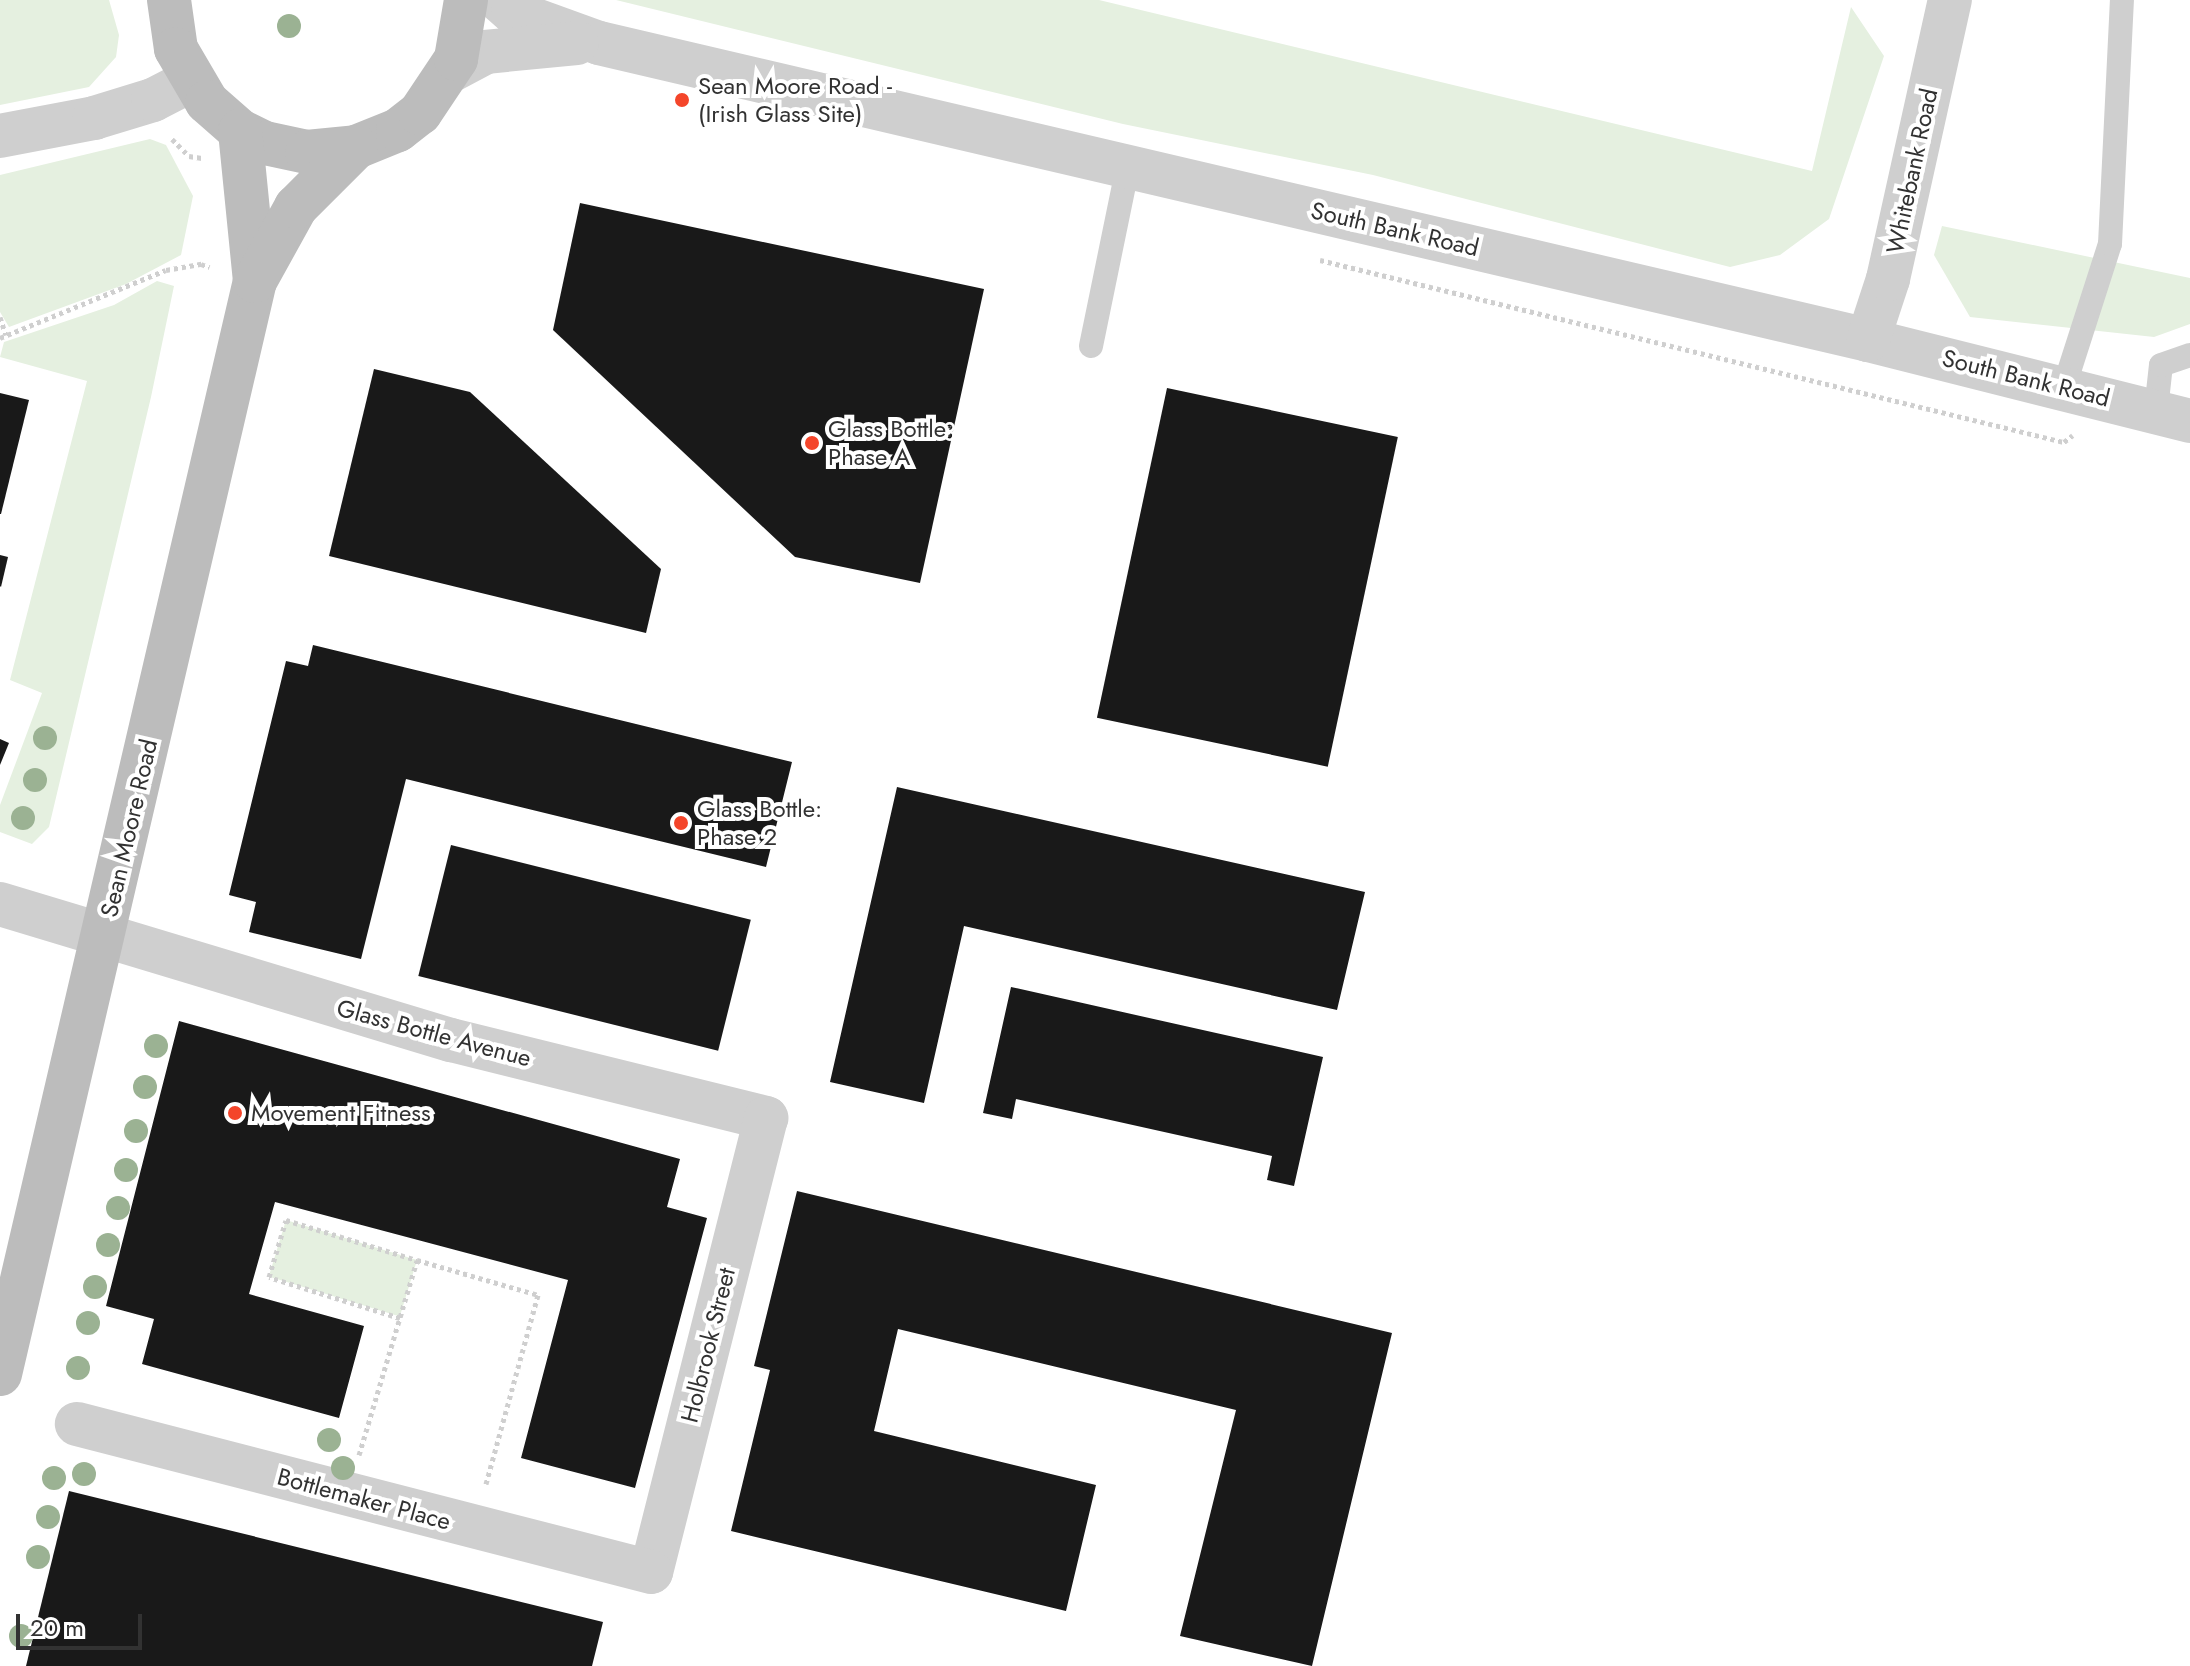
<!DOCTYPE html>
<style>
body{margin:0}
#map{position:relative;width:2190px;height:1666px;overflow:hidden;background:#fff;font-family:Jost,sans-serif}
div>[style]{position:absolute}
[style*='--x']{left:calc(var(--x)*1px);top:calc(var(--y)*1px);width:calc(var(--w)*1px);rotate:calc(var(--a)*1deg)}
.green>*{inset:0;background:#e5f0e0;transform-origin:0 0}
.building>*{inset:0;background:#191919;transform-origin:0 0}
.path>*{height:5px;margin-top:-2.5px;transform-origin:0;background:repeating-linear-gradient(90deg,#cfcfcf 0 4px,transparent 0 8px)}
.lane>*{height:24px;margin:-12px;padding:0 12px;transform-origin:12px;border-radius:12px;background:#cfcfcf}
.street>*{height:44px;margin:-22px;padding:0 22px;transform-origin:22px;border-radius:22px;background:#cfcfcf}
.secondary>*{height:44px;margin:-22px;padding:0 22px;transform-origin:22px;border-radius:22px;background:#bcbcbc}
.trees>*{width:24px;height:24px;margin:-12px;border-radius:50%;background:#9bb293}
.dots>*{width:22px;height:22px;translate:-50% -50%;box-sizing:border-box;border:4px solid #fff;border-radius:50%}
span{translate:-50% -50%;white-space:nowrap;text-align:center;line-height:1.15;-webkit-text-stroke:8px #fff;paint-order:stroke}
.poi-label{font-size:24px;color:#323232}
.left{translate:0 -50%;text-align:left}
.street-label{font-size:24px;color:#323232}
.scale{position:absolute;left:16px;top:1614px;width:126px;height:36px;box-sizing:border-box;border:4px solid #323232;border-top:0;padding-left:10px;font-size:24px;line-height:28px;white-space:nowrap;color:#323232;-webkit-text-stroke:6px #fff;paint-order:stroke}
</style>
<div id="map">
<div class="green">
<div style="clip-path:polygon(0 0,109px 0,119px 35px,116px 57px,89px 87px,0 105px)"></div>
<div style="clip-path:polygon(616px 0,1099px 0,1812px 171px,1851px 7px,1884px 56px,1829px 219px,1780px 255px,1730px 267px,1373px 175px,1123px 124px)"></div>
<div style="clip-path:polygon(150px 139px,166px 145px,193px 196px,181px 255px,126px 284px,9px 327px,0 312px,0 175px)"></div>
<div style="clip-path:polygon(1942px 226px,2190px 278px,2190px 324px,2154px 337px,1970px 317px,1934px 255px)"></div>
<div style="clip-path:polygon(157px 281px,174px 286px,151px 397px,49px 827px,32px 844px,0 832px,0 805px,42px 693px,10px 680px,87px 381px,0 357px,4px 342px,114px 305px)"></div>
<div style="left:286px;top:1220px;width:137px;height:59px;rotate:17deg"></div>
</div>
<div class="building">
<div style="clip-path:polygon(580px 203px,984px 289px,920px 583px,795px 557px,553px 330px)"></div>
<div style="clip-path:polygon(374px 369px,470px 392px,661px 569px,646px 633px,329px 556px)"></div>
<div style="left:1167px;top:388px;width:236px;height:337px;rotate:12deg"></div>
<div style="clip-path:polygon(0 393px,29px 400px,1px 514px,0 514px)"></div>
<div style="clip-path:polygon(0 555px,8px 557px,1px 587px,0 586px)"></div>
<div style="clip-path:polygon(313px 645px,792px 762px,766px 867px,406px 779px,361px 959px,249px 932px,256px 902px,229px 895px,286px 661px,308px 666px)"></div>
<div style="clip-path:polygon(0 739px,9px 743px,0 765px)"></div>
<div style="clip-path:polygon(897px 787px,1365px 892px,1337px 1010px,964px 926px,924px 1103px,830px 1082px)"></div>
<div style="left:451px;top:845px;width:309px;height:135px;rotate:14deg"></div>
<div style="clip-path:polygon(1011px 987px,1323px 1057px,1294px 1186px,1267px 1180px,1272px 1156px,1016px 1099px,1012px 1119px,983px 1113px)"></div>
<div style="clip-path:polygon(179px 1021px,680px 1159px,667px 1207px,707px 1218px,635px 1488px,521px 1458px,568px 1280px,275px 1202px,249px 1294px,364px 1326px,339px 1418px,142px 1364px,154px 1319px,106px 1306px)"></div>
<div style="clip-path:polygon(797px 1191px,1392px 1333px,1312px 1666px,1180px 1636px,1236px 1410px,898px 1329px,874px 1431px,1096px 1485px,1066px 1611px,731px 1531px,770px 1370px,754px 1366px)"></div>
<div style="clip-path:polygon(69px 1491px,603px 1622px,592px 1666px,26px 1666px)"></div>
</div>
<div class="path">
<div style="--x:172;--y:139;--w:24;--a:45"></div>
<div style="--x:189;--y:156;--w:13;--a:9"></div>
<div style="--x:1320;--y:260;--w:766;--a:13.75"></div>
<div style="--x:2064;--y:442;--w:11;--a:-38"></div>
<div style="--x:0;--y:317;--w:19;--a:72"></div>
<div style="--x:0;--y:338;--w:179;--a:-22.3"></div>
<div style="--x:166;--y:270;--w:36;--a:-10"></div>
<div style="--x:201;--y:264;--w:9;--a:21"></div>
<div style="--x:400;--y:1318;--w:137;--a:-162.6"></div>
<div style="--x:269;--y:1277;--w:59;--a:-73.4"></div>
<div style="--x:286;--y:1220;--w:137;--a:17"></div>
<div style="--x:359;--y:1455;--w:203;--a:-73.4"></div>
<div style="--x:417;--y:1260;--w:126;--a:16.1"></div>
<div style="--x:538;--y:1295;--w:196;--a:105.4"></div>
</div>
<div class="lane">
<div style="--x:1091;--y:346;--w:184;--a:-78.4"></div>
<div style="--x:2064;--y:387;--w:150;--a:-72.2"></div>
<div style="--x:2110;--y:244;--w:244;--a:-87.2"></div>
<div style="--x:2156;--y:410;--w:45;--a:-83.7"></div>
<div style="--x:2161;--y:365;--w:31;--a:-19"></div>
</div>
<div class="street">
<div style="--x:499;--y:0;--w:18;--a:41"></div>
<div style="--x:513;--y:12;--w:91;--a:19.8"></div>
<div style="--x:599;--y:43;--w:1303;--a:13.17"></div>
<div style="--x:1868;--y:340;--w:332;--a:14.1"></div>
<div style="--x:450;--y:71;--w:40;--a:-28"></div>
<div style="--x:485;--y:52;--w:92;--a:-5.6"></div>
<div style="--x:0;--y:136;--w:96;--a:-10.8"></div>
<div style="--x:94;--y:118;--w:62;--a:-17"></div>
<div style="--x:153;--y:100;--w:42;--a:-27.2"></div>
<div style="--x:1868;--y:340;--w:64;--a:-71.8"></div>
<div style="--x:1888;--y:279;--w:286;--a:-77.5"></div>
<div style="--x:0;--y:904;--w:471;--a:16.8"></div>
<div style="--x:451;--y:1040;--w:325;--a:13.9"></div>
<div style="--x:766;--y:1118;--w:468;--a:104.2"></div>
<div style="--x:651;--y:1572;--w:593;--a:-165.54"></div>
</div>
<div class="secondary">
<div style="--x:169;--y:0;--w:49;--a:81.9"></div>
<div style="--x:176;--y:49;--w:61;--a:59.7"></div>
<div style="--x:207;--y:102;--w:44;--a:41.3"></div>
<div style="--x:240;--y:131;--w:28;--a:26"></div>
<div style="--x:265;--y:143;--w:43;--a:12.1"></div>
<div style="--x:307;--y:152;--w:49;--a:-5.8"></div>
<div style="--x:356;--y:147;--w:45;--a:-22"></div>
<div style="--x:398;--y:130;--w:28;--a:-38"></div>
<div style="--x:420;--y:113;--w:65;--a:-56.3"></div>
<div style="--x:456;--y:59;--w:60;--a:-80.4"></div>
<div style="--x:240;--y:131;--w:151;--a:84.3"></div>
<div style="--x:0;--y:1374;--w:1122;--a:-76.87"></div>
<div style="--x:255;--y:281;--w:85;--a:-61"></div>
<div style="--x:296;--y:207;--w:85;--a:-45"></div>
</div>
<div class="trees">
<div style="left:289px;top:26px"></div>
<div style="left:45px;top:738px"></div>
<div style="left:35px;top:780px"></div>
<div style="left:23px;top:818px"></div>
<div style="left:156px;top:1046px"></div>
<div style="left:145px;top:1087px"></div>
<div style="left:136px;top:1131px"></div>
<div style="left:126px;top:1170px"></div>
<div style="left:118px;top:1208px"></div>
<div style="left:108px;top:1245px"></div>
<div style="left:95px;top:1287px"></div>
<div style="left:88px;top:1323px"></div>
<div style="left:78px;top:1368px"></div>
<div style="left:329px;top:1440px"></div>
<div style="left:343px;top:1468px"></div>
<div style="left:84px;top:1474px"></div>
<div style="left:54px;top:1478px"></div>
<div style="left:48px;top:1517px"></div>
<div style="left:38px;top:1557px"></div>
<div style="left:21px;top:1636px"></div>
</div>
<div class="dots">
<div style="left:682px;top:100px;background:#f4452a"></div>
<div style="left:812px;top:443px;background:#f4452a"></div>
<div style="left:681px;top:823px;background:#f4452a"></div>
<div style="left:235px;top:1113px;background:#f4452a"></div>
</div>
<div class="poi-label">
<span class="left" style="left:698px;top:100px">Sean Moore Road -<br>(Irish Glass Site)</span>
<span class="left" style="left:828px;top:443px">Glass Bottle:<br>Phase A</span>
<span class="left" style="left:697px;top:823px">Glass Bottle:<br>Phase 2</span>
<span class="left" style="left:251px;top:1113px">Movement Fitness</span>
</div>
<div class="street-label">
<span style="left:1912px;top:171px;rotate:-78deg">Whitebank Road</span>
<span style="left:1395px;top:229px;rotate:13deg">South Bank Road</span>
<span style="left:2026px;top:378px;rotate:14deg">South Bank Road</span>
<span style="left:129px;top:828px;rotate:-77deg">Sean Moore Road</span>
<span style="left:434px;top:1033px;rotate:15deg">Glass Bottle Avenue</span>
<span style="left:708px;top:1345px;rotate:-76deg">Holbrook Street</span>
<span style="left:364px;top:1499px;rotate:15deg">Bottlemaker Place</span>
</div>
<div class="scale">20 m</div>
</div>
